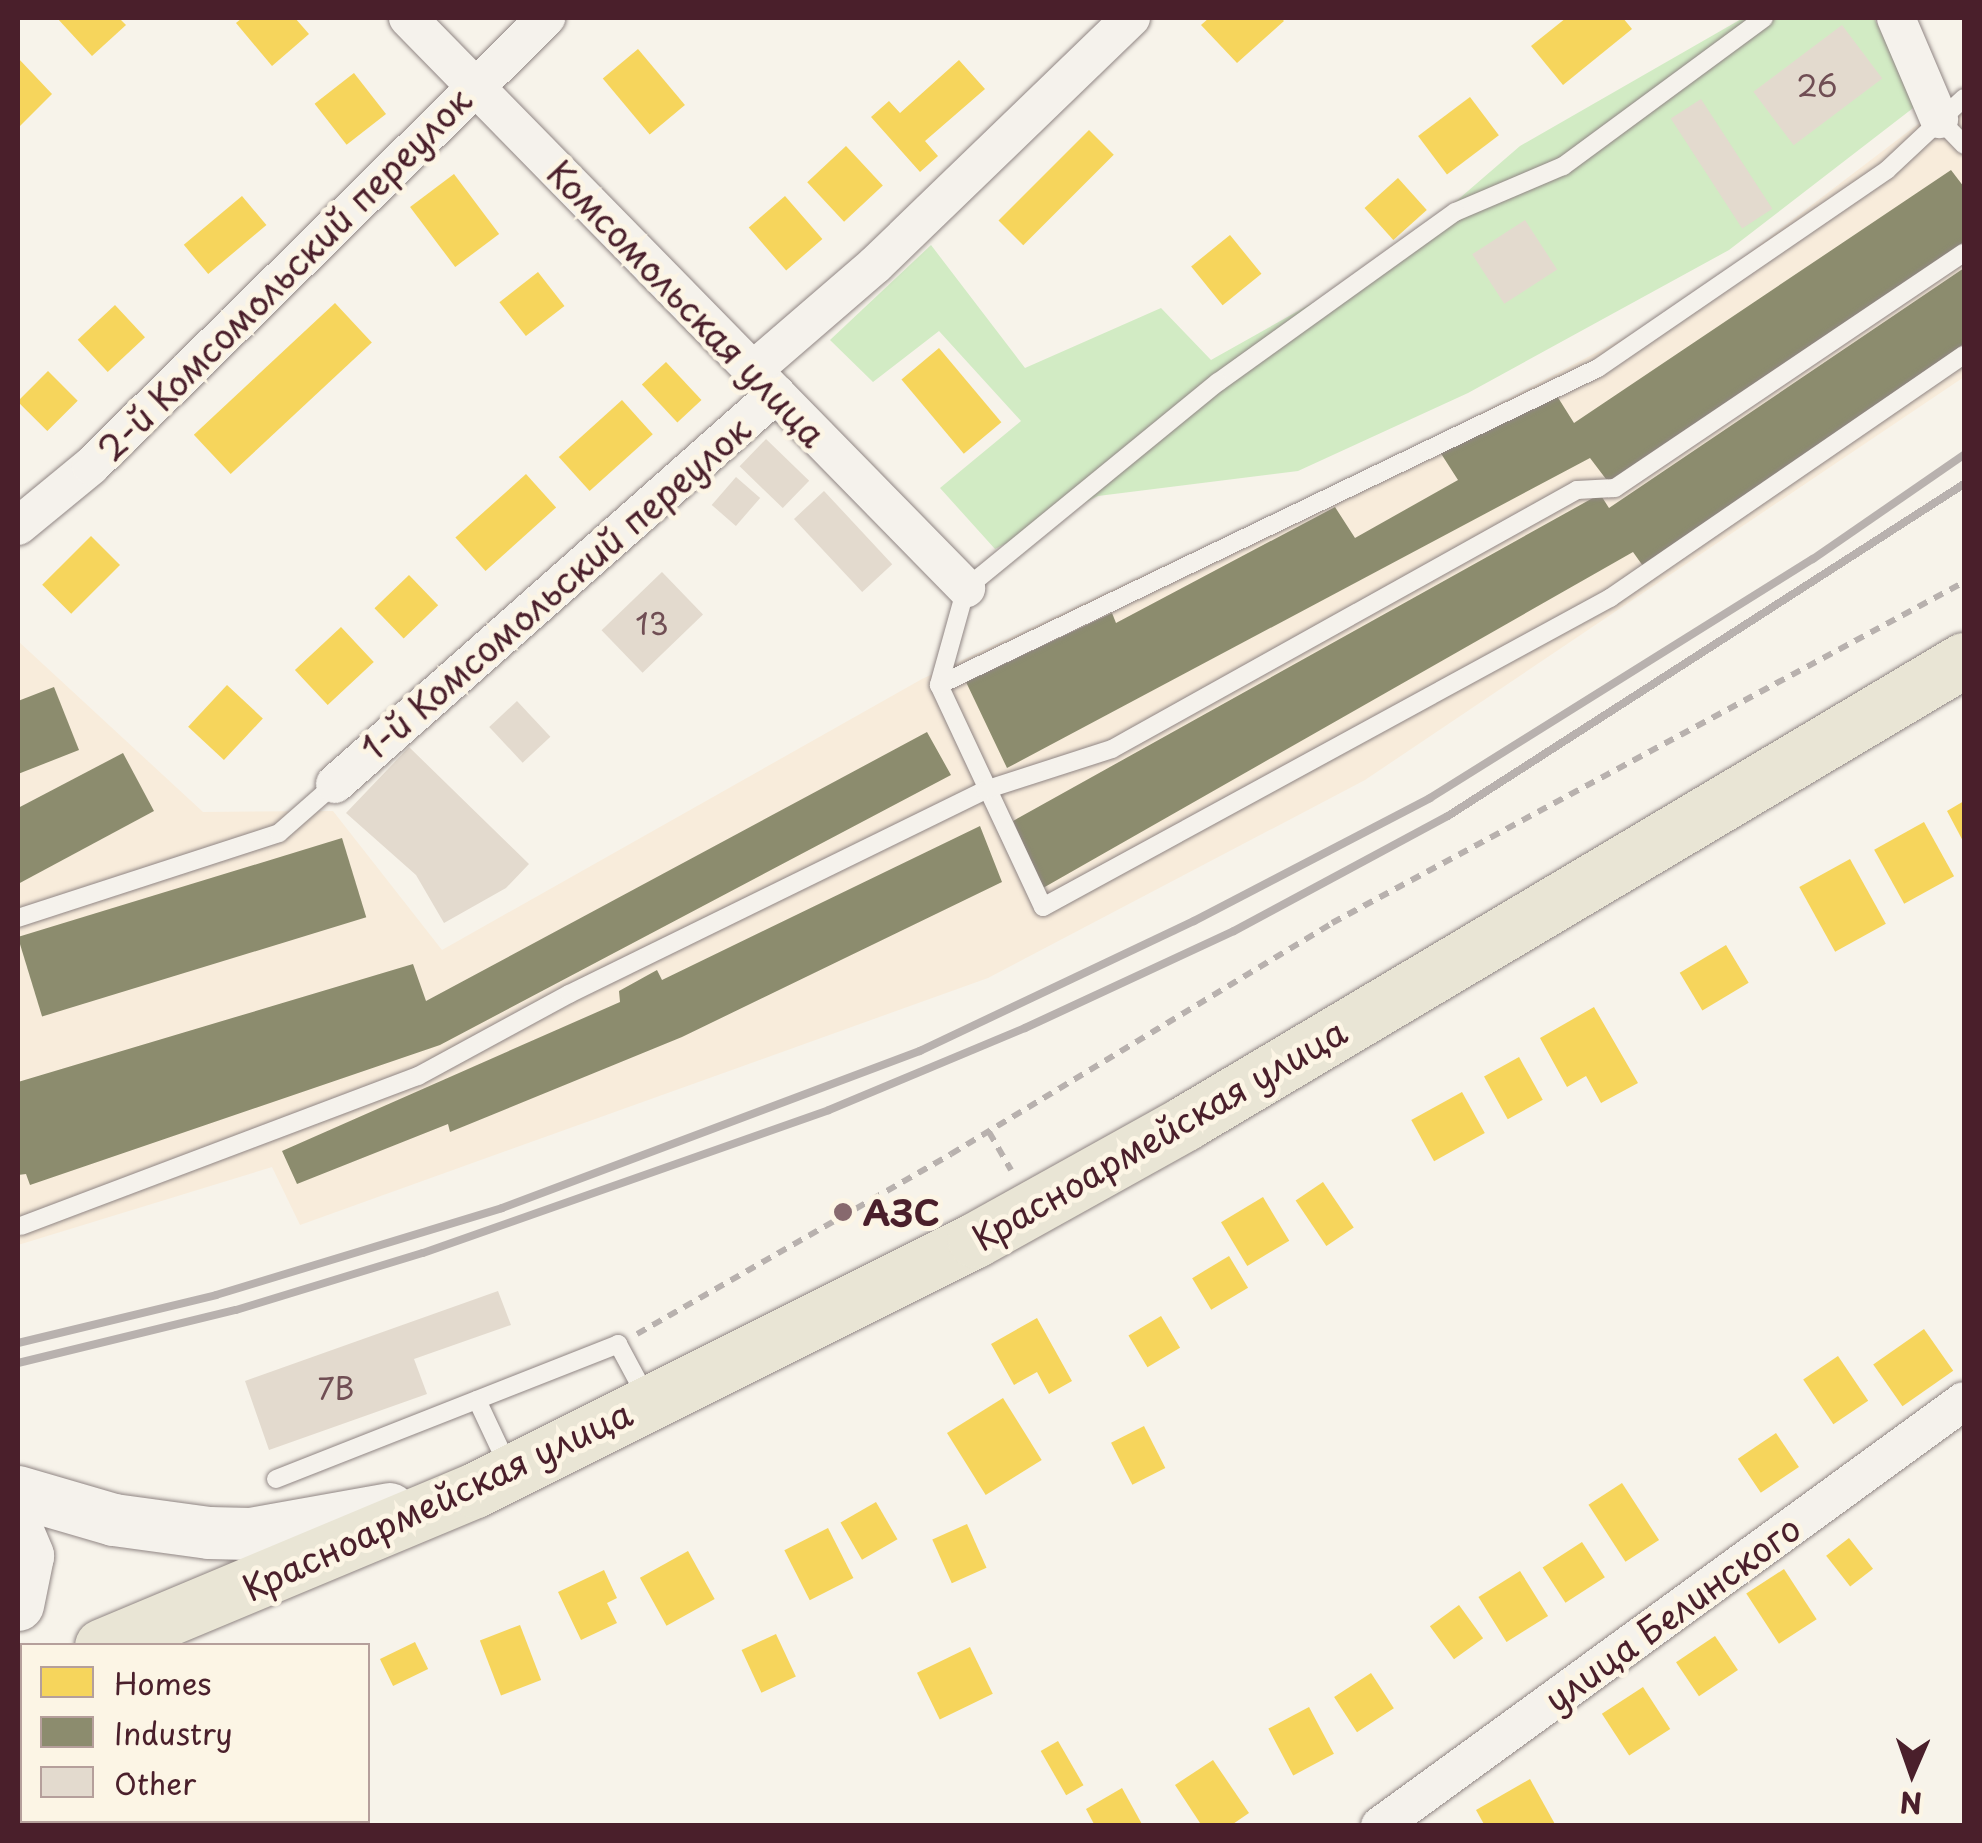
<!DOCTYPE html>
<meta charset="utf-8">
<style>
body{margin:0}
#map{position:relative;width:1982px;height:1843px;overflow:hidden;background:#f7f3ea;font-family:"Playpen Sans",sans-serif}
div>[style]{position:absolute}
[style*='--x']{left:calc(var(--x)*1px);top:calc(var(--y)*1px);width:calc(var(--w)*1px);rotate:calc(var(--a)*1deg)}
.built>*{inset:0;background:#f8ecdb}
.green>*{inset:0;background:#d2ebc4}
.homes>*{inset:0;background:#f6d55c;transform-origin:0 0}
.industry>*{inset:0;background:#8c8c6e;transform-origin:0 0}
.building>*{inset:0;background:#e3dace;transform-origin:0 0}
.path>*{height:6px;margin-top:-3px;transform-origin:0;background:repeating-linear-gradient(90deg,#b8b1ae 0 10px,transparent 0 18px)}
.roads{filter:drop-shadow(0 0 2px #908684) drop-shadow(0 0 2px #908684)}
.service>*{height:18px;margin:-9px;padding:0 9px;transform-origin:9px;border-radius:9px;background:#f5f2ec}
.minor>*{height:38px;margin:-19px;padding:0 19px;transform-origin:19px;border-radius:19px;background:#f5f2ec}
.secondary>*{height:52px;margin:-26px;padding:0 26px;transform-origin:26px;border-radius:26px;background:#f5f2ec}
.primary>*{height:55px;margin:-27.5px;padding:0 27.5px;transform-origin:27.5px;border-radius:27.5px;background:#e9e5d5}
.rail>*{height:8px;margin:-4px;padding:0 4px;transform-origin:4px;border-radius:4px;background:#b8b1ae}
.dots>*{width:28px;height:28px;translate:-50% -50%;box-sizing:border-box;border:5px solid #fcf5e5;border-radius:50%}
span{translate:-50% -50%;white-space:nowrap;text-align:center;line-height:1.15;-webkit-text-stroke:10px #fcf5e5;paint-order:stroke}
.number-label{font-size:30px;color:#704e54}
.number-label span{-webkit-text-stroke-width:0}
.street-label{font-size:35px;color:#4a1f2b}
.poi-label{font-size:35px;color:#4a1f2b;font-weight:700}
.left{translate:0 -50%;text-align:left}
.frame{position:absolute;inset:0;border:20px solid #4a1f2b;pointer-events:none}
.legend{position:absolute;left:20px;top:1643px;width:350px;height:180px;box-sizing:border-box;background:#fcf5e5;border:2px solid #b59f9b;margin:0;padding:12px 18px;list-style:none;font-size:30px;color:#4a1f2b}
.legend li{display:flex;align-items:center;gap:20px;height:50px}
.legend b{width:50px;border:2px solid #b59f9b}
.north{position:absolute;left:1862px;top:1723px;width:100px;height:100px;-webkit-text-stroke:8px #fcf5e5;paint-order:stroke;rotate:182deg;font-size:28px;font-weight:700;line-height:40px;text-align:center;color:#4a1f2b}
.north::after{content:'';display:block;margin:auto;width:35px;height:45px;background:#4a1f2b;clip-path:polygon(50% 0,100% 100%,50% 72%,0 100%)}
</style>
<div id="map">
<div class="built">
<div style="clip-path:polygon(1964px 89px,1964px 377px,1365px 780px,988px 978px,300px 1225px,272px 1167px,18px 1245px,18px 641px,203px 812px,333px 811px,442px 950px,922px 679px,1405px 453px,1666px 316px)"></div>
</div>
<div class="green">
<div style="clip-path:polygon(1743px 18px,1874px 18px,1917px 105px,1729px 250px,1468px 393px,1298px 471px,1098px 496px,995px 549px,940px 488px,1021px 421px,939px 331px,873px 382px,830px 340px,931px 245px,1025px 368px,1161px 308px,1211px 360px,1387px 261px,1520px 146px)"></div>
</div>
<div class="homes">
<div style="clip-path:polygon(57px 18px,119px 18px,126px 25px,92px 56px)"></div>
<div style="clip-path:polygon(242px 18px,295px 18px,309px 34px,272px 66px,236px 23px)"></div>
<div style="clip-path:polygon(1209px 18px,1281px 18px,1284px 21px,1237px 63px,1201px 25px)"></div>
<div style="clip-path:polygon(1566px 18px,1623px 18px,1632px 29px,1563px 85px,1531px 46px)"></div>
<div style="left:638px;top:49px;width:73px;height:46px;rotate:50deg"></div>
<div style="clip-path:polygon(18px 58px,52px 94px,18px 128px)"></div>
<div style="clip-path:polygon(959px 60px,985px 89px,925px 141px,938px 156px,920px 172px,871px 117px,889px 101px,900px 113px)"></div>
<div style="left:354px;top:73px;width:52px;height:50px;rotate:52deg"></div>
<div style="left:1470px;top:97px;width:48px;height:65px;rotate:53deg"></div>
<div style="left:1089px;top:130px;width:35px;height:128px;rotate:45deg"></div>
<div style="left:846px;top:146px;width:54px;height:53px;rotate:47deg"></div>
<div style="left:454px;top:174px;width:75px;height:55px;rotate:53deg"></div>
<div style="left:1398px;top:178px;width:43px;height:45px;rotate:48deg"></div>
<div style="left:242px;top:196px;width:38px;height:76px;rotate:50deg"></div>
<div style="left:785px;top:196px;width:57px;height:48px;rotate:49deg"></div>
<div style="left:1230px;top:235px;width:50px;height:50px;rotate:51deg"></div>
<div style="left:538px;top:272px;width:43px;height:49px;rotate:52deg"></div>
<div style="left:335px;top:303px;width:54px;height:193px;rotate:47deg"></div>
<div style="left:115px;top:305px;width:44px;height:51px;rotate:47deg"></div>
<div style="left:939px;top:348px;width:97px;height:49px;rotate:50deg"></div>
<div style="left:666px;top:362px;width:52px;height:33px;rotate:47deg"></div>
<div style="left:48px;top:371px;width:42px;height:43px;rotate:45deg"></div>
<div style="left:622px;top:400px;width:46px;height:85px;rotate:48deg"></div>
<div style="left:526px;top:474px;width:45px;height:95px;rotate:48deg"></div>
<div style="left:91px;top:536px;width:41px;height:69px;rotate:45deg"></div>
<div style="left:409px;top:575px;width:42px;height:48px;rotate:46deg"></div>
<div style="left:341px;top:627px;width:48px;height:63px;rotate:47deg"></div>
<div style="left:227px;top:685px;width:49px;height:57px;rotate:43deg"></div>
<div style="clip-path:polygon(1964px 801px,1964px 843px,1947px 811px)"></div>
<div style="left:1924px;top:822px;width:62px;height:57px;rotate:61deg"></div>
<div style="left:1850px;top:859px;width:74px;height:58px;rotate:61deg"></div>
<div style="left:1726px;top:945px;width:44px;height:54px;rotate:59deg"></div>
<div style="clip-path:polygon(1594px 1007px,1638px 1083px,1601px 1103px,1586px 1076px,1567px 1087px,1540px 1038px)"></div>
<div style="left:1519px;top:1057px;width:49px;height:40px;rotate:61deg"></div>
<div style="left:1462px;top:1092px;width:47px;height:58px;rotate:61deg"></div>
<div style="left:1323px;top:1182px;width:55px;height:33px;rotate:56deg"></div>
<div style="left:1263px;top:1197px;width:51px;height:49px;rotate:59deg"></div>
<div style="left:1229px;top:1256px;width:37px;height:43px;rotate:59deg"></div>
<div style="left:1161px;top:1316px;width:37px;height:38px;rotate:59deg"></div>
<div style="clip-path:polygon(1037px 1318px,1072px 1381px,1049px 1394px,1037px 1372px,1014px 1385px,991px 1344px)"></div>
<div style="left:1924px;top:1329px;width:51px;height:62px;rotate:55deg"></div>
<div style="left:1838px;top:1356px;width:54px;height:42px;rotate:56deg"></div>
<div style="left:1003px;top:1398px;width:73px;height:66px;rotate:58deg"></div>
<div style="left:1144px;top:1426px;width:47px;height:37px;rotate:63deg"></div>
<div style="left:1776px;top:1433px;width:41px;height:46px;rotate:56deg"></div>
<div style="left:1622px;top:1483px;width:68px;height:40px;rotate:57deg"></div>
<div style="left:876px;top:1502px;width:43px;height:41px;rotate:60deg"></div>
<div style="left:967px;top:1524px;width:48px;height:38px;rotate:66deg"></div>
<div style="left:828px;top:1528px;width:56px;height:49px;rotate:63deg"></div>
<div style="left:1849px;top:1538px;width:39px;height:29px;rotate:52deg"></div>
<div style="left:1582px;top:1542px;width:42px;height:47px;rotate:57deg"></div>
<div style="left:688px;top:1551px;width:55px;height:55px;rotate:61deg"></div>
<div style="left:1784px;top:1569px;width:60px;height:45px;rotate:57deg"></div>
<div style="clip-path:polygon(604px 1570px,617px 1598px,607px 1603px,617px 1623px,581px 1640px,558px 1592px)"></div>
<div style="left:1520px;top:1571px;width:53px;height:49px;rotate:58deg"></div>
<div style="left:1459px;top:1605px;width:41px;height:36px;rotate:54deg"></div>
<div style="left:520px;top:1625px;width:59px;height:43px;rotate:69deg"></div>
<div style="left:776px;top:1634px;width:47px;height:38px;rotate:65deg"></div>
<div style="left:1715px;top:1636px;width:41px;height:47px;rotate:56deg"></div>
<div style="left:415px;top:1642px;width:30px;height:39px;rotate:64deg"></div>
<div style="left:970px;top:1647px;width:52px;height:59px;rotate:64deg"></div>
<div style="left:1371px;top:1673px;width:42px;height:44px;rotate:57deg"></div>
<div style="left:1643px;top:1687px;width:50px;height:49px;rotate:57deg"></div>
<div style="left:1309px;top:1707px;width:53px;height:46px;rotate:62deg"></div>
<div style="left:1058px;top:1741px;width:51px;height:20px;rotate:60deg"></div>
<div style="clip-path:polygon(1213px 1760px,1249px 1813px,1230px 1826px,1202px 1826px,1175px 1785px)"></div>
<div style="clip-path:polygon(1530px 1779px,1556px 1826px,1485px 1826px,1476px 1810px)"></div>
<div style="clip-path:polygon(1122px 1788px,1143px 1826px,1095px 1826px,1086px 1809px)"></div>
</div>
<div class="industry">
<div style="clip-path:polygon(1951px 170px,1964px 187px,1964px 244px,1609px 483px,1590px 458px,1007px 768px,966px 682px,1112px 613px,1116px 623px,1335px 507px,1355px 538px,1458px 480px,1440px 452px,1557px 396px,1574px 423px)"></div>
<div style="clip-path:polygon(1964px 268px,1964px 344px,1643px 566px,1633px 552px,1043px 888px,1013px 821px,1600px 494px,1609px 508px)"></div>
<div style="clip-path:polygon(54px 687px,79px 750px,18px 774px,18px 701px)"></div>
<div style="clip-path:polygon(927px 732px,951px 775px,440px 1045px,30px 1185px,26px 1174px,18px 1175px,18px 1082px,413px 964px,426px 1001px)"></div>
<div style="clip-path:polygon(123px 753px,154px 811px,18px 884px,18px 808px)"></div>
<div style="clip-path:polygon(980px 826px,1002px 882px,682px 1037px,450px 1132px,448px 1124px,297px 1184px,282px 1151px,620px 1002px,619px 991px,657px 970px,662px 980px)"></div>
<div style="left:342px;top:838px;width:83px;height:339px;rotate:73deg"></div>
</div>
<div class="building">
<div style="left:1842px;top:25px;width:67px;height:111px;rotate:53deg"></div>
<div style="left:1701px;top:99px;width:131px;height:36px;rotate:57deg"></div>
<div style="left:1525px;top:220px;width:59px;height:63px;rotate:57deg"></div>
<div style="left:766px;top:439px;width:60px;height:38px;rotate:44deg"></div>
<div style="left:736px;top:477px;width:32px;height:37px;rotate:41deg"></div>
<div style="left:824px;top:491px;width:100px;height:41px;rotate:47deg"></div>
<div style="left:662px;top:572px;width:59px;height:84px;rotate:46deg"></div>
<div style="left:517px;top:701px;width:49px;height:38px;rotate:47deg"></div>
<div style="clip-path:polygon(409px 747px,529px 864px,506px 888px,444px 923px,416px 875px,346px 813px)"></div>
<div style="clip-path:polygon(498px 1291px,511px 1325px,414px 1359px,427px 1394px,269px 1450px,245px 1381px)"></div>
</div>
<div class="path">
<div style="--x:989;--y:1132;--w:44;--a:59.9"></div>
<div style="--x:637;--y:1334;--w:362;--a:-29.8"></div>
<div style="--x:951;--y:1154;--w:446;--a:-31.2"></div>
<div style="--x:1332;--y:923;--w:718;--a:-28.35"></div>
</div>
<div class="roads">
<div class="service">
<div style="--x:1764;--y:18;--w:250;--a:143.6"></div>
<div style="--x:1563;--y:166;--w:117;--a:156.9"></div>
<div style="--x:1455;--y:212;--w:292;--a:144.3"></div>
<div style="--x:1218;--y:382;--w:325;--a:140.7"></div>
<div style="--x:966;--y:588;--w:101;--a:105.6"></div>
<div style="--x:939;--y:685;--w:245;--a:64.9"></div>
<div style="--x:1043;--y:907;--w:646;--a:-28.59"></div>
<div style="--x:1610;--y:598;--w:429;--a:-34.5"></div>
<div style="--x:1939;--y:119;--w:36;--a:46"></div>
<div style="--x:939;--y:685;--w:731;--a:-25.69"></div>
<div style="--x:1598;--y:368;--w:350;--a:-34.4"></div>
<div style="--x:1887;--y:170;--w:105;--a:-43.1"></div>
<div style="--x:18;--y:918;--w:274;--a:-18"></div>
<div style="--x:279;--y:833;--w:74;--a:-41.2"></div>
<div style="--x:21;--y:1226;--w:424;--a:-20.7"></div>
<div style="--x:418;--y:1076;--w:172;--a:-28.5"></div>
<div style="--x:569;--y:994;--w:463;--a:-26.1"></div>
<div style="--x:985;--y:790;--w:133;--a:-17.9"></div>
<div style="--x:1112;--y:749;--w:532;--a:-29.12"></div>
<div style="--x:1577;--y:490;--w:38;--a:-3"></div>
<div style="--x:1615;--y:488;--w:421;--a:-34"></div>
<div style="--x:477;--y:1400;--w:75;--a:64.8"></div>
<div style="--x:276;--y:1479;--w:368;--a:-21.5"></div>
<div style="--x:618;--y:1344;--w:61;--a:61.8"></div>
<div style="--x:18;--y:1750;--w:4;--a:-27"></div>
<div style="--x:202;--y:1820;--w:7;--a:63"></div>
</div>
<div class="minor">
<div style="--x:408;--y:18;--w:798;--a:45.61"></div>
<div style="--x:1896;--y:18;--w:110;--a:66.9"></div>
<div style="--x:751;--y:372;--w:164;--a:-40.8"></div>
<div style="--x:875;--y:265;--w:356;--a:-44"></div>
<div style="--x:18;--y:526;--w:94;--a:-39.4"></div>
<div style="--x:91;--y:466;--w:639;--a:-44.56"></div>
<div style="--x:335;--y:784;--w:589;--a:-41.49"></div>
<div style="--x:1380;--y:1826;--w:722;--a:-36.04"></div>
</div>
<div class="secondary">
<div style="--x:18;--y:1492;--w:100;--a:16.3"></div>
<div style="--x:114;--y:1520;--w:96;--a:7.8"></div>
<div style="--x:209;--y:1533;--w:41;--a:1.4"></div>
<div style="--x:250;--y:1534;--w:142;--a:-10.1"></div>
<div style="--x:18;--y:1532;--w:26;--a:67"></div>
<div style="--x:28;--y:1556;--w:50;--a:101.5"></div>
</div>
<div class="primary">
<div style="--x:102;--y:1646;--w:404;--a:-22.7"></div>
<div style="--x:475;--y:1490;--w:559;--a:-26.57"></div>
<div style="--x:975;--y:1240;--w:240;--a:-29.1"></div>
<div style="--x:1185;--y:1123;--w:906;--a:-30.73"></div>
<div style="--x:18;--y:1677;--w:4;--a:-27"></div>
</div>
</div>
<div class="rail">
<div style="--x:18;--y:1343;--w:204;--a:-13.6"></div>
<div style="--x:216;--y:1295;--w:299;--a:-16.9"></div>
<div style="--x:502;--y:1208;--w:447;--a:-20.6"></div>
<div style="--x:920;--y:1051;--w:303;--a:-25.4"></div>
<div style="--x:1194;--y:921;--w:266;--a:-27.5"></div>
<div style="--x:1430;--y:798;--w:451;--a:-32"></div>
<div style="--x:1813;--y:559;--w:183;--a:-34.6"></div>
<div style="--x:18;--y:1363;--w:224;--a:-13.7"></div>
<div style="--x:236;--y:1310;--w:195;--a:-17"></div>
<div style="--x:423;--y:1253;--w:430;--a:-19.4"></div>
<div style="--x:829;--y:1110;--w:212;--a:-22.7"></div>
<div style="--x:1025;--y:1028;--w:230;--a:-24.9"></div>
<div style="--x:1234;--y:931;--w:243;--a:-28.3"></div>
<div style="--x:1448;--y:816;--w:614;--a:-32.76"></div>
</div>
<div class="dots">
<div style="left:843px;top:1212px;background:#87696e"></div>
</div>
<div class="number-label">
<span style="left:1817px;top:85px">26</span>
<span style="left:652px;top:623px">13</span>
<span style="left:336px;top:1388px">7В</span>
</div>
<div class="street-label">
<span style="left:284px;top:274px;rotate:-45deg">2-й Комсомольский переулок</span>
<span style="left:687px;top:303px;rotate:46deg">Комсомольская улица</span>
<span style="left:555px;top:588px;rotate:-41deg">1-й Комсомольский переулок</span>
<span style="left:1159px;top:1134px;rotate:-30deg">Красноармейская улица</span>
<span style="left:437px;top:1500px;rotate:-25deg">Красноармейская улица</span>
<span style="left:1672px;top:1613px;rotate:-36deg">улица Белинского</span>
</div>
<div class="poi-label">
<span class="left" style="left:863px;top:1212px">АЗС</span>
</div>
<div class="frame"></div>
<ul class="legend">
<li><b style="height:28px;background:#f6d55c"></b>Homes</li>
<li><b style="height:28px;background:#8c8c6e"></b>Industry</li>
<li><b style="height:28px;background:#e3dace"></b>Other</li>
</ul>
<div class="north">N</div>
</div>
